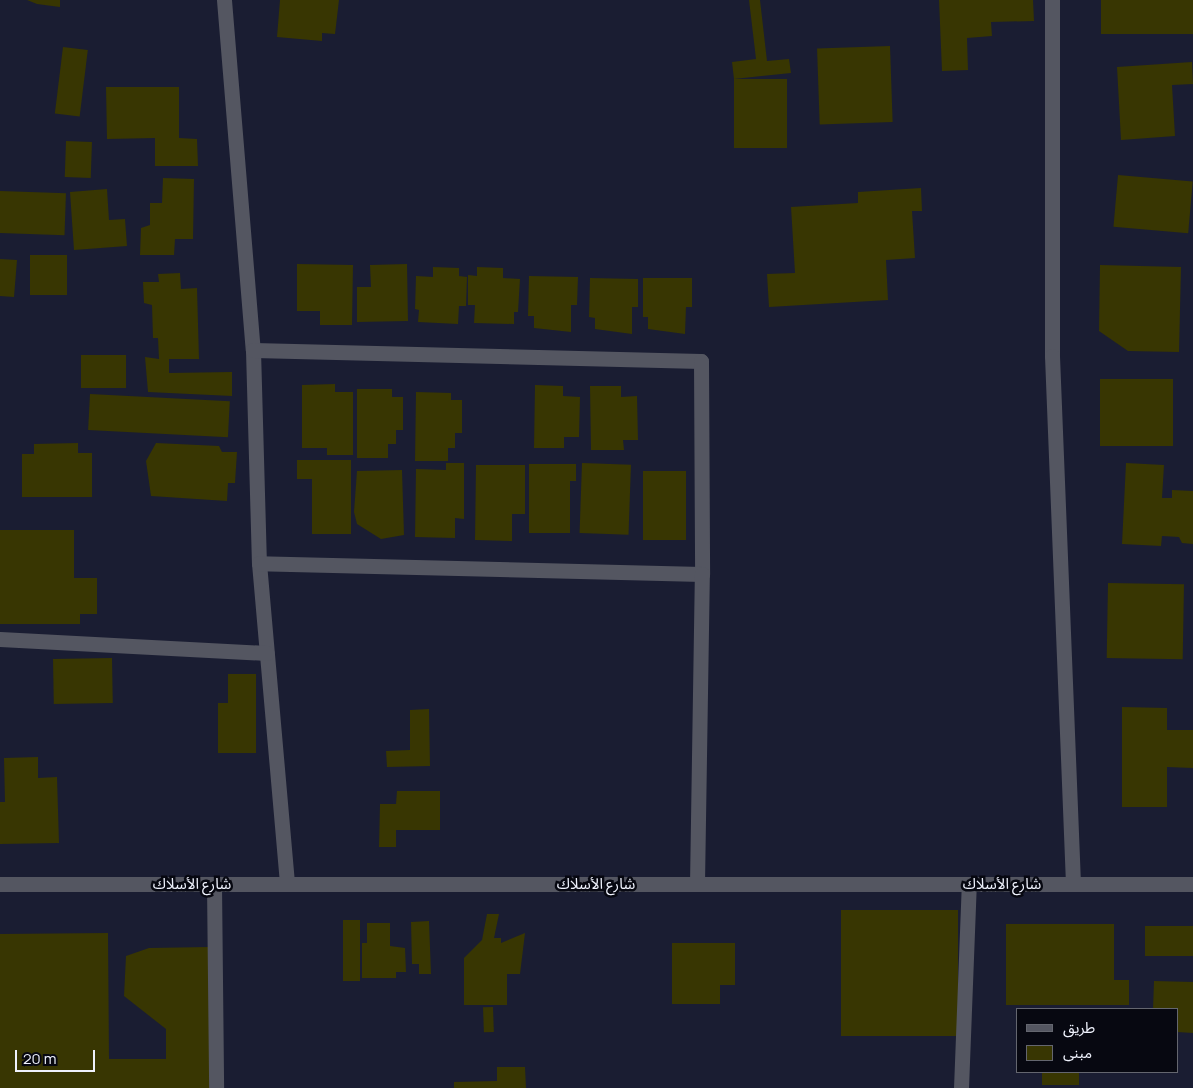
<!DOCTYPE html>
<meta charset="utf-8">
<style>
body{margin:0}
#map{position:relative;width:1193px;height:1088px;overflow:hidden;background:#1a1d32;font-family:Manrope,"Noto Sans Arabic",sans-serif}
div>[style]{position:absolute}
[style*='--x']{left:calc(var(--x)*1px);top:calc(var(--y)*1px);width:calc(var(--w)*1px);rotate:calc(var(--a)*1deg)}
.building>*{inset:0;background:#383602;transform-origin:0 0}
.minor>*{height:15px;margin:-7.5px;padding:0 7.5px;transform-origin:7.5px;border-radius:7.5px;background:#545661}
.tertiary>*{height:15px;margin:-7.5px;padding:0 7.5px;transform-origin:7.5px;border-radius:7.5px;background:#545661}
span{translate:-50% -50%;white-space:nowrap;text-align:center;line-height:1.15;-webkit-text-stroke:5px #070811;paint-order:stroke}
.street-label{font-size:15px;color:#eff2fd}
.legend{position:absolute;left:1016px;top:1008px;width:162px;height:65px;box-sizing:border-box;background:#070811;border:1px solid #64666f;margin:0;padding:6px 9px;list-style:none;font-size:15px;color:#eff2fd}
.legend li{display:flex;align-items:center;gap:10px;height:25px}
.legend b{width:25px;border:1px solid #64666f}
.scale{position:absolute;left:15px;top:1050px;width:80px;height:22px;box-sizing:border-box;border:2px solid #eff2fd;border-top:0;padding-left:6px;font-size:15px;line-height:18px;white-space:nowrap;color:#eff2fd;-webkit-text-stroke:4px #070811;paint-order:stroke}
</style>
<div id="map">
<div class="building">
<div style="clip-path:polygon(27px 0,60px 0,60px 7px,37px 4px)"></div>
<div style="clip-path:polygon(280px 0,339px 0,335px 34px,322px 33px,322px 41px,277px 37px)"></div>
<div style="clip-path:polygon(749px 0,760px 0,767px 61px,789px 59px,791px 73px,734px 79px,732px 62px,756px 59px)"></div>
<div style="clip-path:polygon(939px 0,1033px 0,1034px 21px,991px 22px,992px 36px,967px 38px,968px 70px,942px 71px)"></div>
<div style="left:1101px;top:0;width:92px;height:34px"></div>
<div style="left:890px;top:46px;width:76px;height:73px;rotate:88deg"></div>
<div style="left:63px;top:47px;width:25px;height:67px;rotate:7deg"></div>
<div style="clip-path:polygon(1192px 62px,1193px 84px,1172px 85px,1175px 136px,1121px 140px,1117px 67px)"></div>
<div style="left:734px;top:79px;width:53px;height:69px"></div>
<div style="clip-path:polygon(106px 87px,179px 87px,179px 138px,197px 139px,198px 166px,155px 166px,155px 138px,107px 139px)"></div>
<div style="left:66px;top:141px;width:26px;height:36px;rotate:2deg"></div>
<div style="left:1118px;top:175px;width:75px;height:52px;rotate:5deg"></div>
<div style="clip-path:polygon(163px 178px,194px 179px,193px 239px,175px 239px,174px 255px,140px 255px,141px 228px,150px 225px,150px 203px,162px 203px)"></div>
<div style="clip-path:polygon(921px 188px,922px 211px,912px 211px,915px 258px,886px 260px,888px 300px,769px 307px,767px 274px,795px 273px,791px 207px,858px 203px,858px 192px)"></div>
<div style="clip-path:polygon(107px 189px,109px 220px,125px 219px,127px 246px,74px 250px,70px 192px)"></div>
<div style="left:0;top:191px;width:66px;height:42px;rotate:2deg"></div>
<div style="left:30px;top:255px;width:37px;height:40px"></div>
<div style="clip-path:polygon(0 259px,17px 260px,14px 297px,0 296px)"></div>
<div style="clip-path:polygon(297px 264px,353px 265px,352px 325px,320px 325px,320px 311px,297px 311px)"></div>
<div style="clip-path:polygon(407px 264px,408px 321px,357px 322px,357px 287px,371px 287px,370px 265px)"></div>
<div style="clip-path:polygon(1100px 265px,1181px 267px,1179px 352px,1128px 351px,1099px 331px)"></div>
<div style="clip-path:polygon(433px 267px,459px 268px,459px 276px,467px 277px,466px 306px,459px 306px,458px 324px,418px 322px,419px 310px,415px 309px,416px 276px,433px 277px)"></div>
<div style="clip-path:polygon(477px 267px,503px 268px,503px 278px,520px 279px,518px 312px,514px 312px,514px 324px,474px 323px,475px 305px,468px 305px,468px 275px,477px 276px)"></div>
<div style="clip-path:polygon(180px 273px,181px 289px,197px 288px,199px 359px,169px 359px,169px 373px,232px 372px,232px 396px,148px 392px,145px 357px,159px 359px,158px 338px,153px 338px,152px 305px,144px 303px,143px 282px,159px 282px,158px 274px)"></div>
<div style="clip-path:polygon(529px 276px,578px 277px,577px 305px,571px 305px,571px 332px,534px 328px,534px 316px,528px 316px)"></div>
<div style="clip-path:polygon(590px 278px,638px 279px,638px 307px,632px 307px,632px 334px,595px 329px,595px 318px,589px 317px)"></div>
<div style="clip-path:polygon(643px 278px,692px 278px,692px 307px,686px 307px,685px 334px,648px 329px,648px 317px,643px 317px)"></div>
<div style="left:126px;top:355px;width:33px;height:45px;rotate:90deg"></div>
<div style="left:1100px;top:379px;width:73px;height:67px"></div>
<div style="clip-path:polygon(335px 384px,335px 392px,353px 392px,353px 455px,327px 455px,327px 448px,302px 448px,302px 385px)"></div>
<div style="clip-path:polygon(535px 385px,563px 386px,563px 396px,580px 397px,579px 437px,564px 437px,564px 448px,534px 448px)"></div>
<div style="clip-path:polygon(590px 386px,621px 386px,621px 397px,637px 396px,638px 440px,623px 440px,624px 450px,591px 450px)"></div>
<div style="clip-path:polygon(357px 389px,392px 389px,392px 397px,403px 397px,403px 430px,396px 430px,396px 444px,388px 444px,388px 458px,357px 458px)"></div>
<div style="clip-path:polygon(416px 392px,451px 393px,451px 400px,462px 400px,462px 433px,455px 433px,455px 448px,448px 448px,448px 461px,415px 461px)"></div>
<div style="left:90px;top:394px;width:140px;height:36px;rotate:3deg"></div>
<div style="clip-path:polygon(78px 443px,78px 453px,92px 453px,92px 497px,22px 497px,22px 454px,34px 454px,34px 444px)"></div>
<div style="clip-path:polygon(156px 443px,219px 446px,222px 452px,237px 452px,235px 483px,228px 483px,227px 501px,151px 496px,146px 461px)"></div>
<div style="clip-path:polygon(297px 460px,351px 460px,351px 534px,312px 534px,312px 479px,297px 479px)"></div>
<div style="clip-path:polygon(446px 463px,464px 463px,464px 519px,455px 518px,455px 538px,415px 537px,416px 469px,446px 470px)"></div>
<div style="left:582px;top:463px;width:49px;height:70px;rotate:2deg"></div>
<div style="clip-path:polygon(1126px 463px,1164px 465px,1162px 498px,1172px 498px,1172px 490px,1193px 491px,1193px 544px,1182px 543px,1179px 537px,1162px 536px,1161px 546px,1122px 544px)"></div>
<div style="clip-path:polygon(529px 464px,576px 464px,576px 481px,570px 481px,570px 533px,529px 533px)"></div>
<div style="clip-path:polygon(476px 465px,525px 465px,525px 514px,512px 514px,512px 541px,475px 540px)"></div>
<div style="clip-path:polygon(402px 470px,404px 535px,381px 539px,357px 524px,354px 512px,357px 471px)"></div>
<div style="left:643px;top:471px;width:43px;height:69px"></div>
<div style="clip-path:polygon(0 530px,74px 530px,74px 578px,97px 578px,97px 614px,80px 614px,80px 624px,0 624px)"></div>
<div style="left:1108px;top:583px;width:76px;height:75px;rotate:1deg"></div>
<div style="left:112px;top:658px;width:45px;height:59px;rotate:89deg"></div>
<div style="clip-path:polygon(228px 674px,256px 674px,256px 753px,218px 753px,218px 703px,228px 703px)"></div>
<div style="clip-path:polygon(1122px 707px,1167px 708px,1167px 730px,1193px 730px,1193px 768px,1167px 767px,1167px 807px,1122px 807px)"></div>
<div style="clip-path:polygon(429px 709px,430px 766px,387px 767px,386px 751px,410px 750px,410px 710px)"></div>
<div style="clip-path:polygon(38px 757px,38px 778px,57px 777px,59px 843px,0 844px,0 802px,5px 802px,4px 758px)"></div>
<div style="clip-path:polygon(397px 791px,440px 791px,440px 830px,396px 830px,396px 847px,379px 847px,380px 804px,396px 804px)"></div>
<div style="left:841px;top:910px;width:117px;height:126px"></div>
<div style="clip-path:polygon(487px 914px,499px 914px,494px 938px,501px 938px,501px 943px,525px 933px,520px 974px,507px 974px,507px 1005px,464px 1005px,464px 958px,482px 940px)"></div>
<div style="left:343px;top:920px;width:17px;height:61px"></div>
<div style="clip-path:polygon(429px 921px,431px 974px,419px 974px,419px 964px,412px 964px,411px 922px)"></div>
<div style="clip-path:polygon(367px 923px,390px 923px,390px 946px,405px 948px,406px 972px,396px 972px,396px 978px,362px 978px,362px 943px,367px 943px)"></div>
<div style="clip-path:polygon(1006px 924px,1114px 924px,1114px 980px,1129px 980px,1129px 1005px,1006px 1005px)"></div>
<div style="left:1145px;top:926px;width:48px;height:30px"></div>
<div style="clip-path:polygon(108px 933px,109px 1059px,166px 1059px,166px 1029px,124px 996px,126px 956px,149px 948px,209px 947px,210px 1088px,0 1088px,0 934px)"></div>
<div style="clip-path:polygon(672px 943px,735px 943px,735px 985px,720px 985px,720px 1004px,672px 1004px)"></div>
<div style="clip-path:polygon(1154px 981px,1193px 982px,1193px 1033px,1177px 1032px,1177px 1009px,1153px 1009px)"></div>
<div style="left:493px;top:1007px;width:25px;height:10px;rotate:88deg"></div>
<div style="clip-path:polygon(497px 1067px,525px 1067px,526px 1088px,454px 1088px,454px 1082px,497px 1081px)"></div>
<div style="left:1042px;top:1072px;width:37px;height:13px"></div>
</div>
<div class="minor">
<div style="--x:224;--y:0;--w:351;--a:85.3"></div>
<div style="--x:253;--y:350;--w:213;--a:88.4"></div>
<div style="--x:259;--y:563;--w:322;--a:85"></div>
<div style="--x:1052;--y:0;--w:356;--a:90"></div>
<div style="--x:1052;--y:356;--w:528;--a:87.72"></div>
<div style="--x:253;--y:350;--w:448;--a:1.4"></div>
<div style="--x:701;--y:361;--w:213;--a:89.7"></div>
<div style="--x:702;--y:574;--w:443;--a:-178.6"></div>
<div style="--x:0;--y:639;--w:267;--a:3"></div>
<div style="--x:214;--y:884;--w:204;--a:89.4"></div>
<div style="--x:697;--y:884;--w:310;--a:-89.1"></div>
<div style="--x:961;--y:1088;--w:204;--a:-87.8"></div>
</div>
<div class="tertiary">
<div style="--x:0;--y:884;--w:1193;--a:0"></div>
</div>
<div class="street-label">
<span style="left:192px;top:884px">شارع الأسلاك</span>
<span style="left:596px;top:884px">شارع الأسلاك</span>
<span style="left:1002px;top:884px">شارع الأسلاك</span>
</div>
<ul class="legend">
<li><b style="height:6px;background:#545661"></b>طريق</li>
<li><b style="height:14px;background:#383602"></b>مبنى</li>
</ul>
<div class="scale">20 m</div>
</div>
